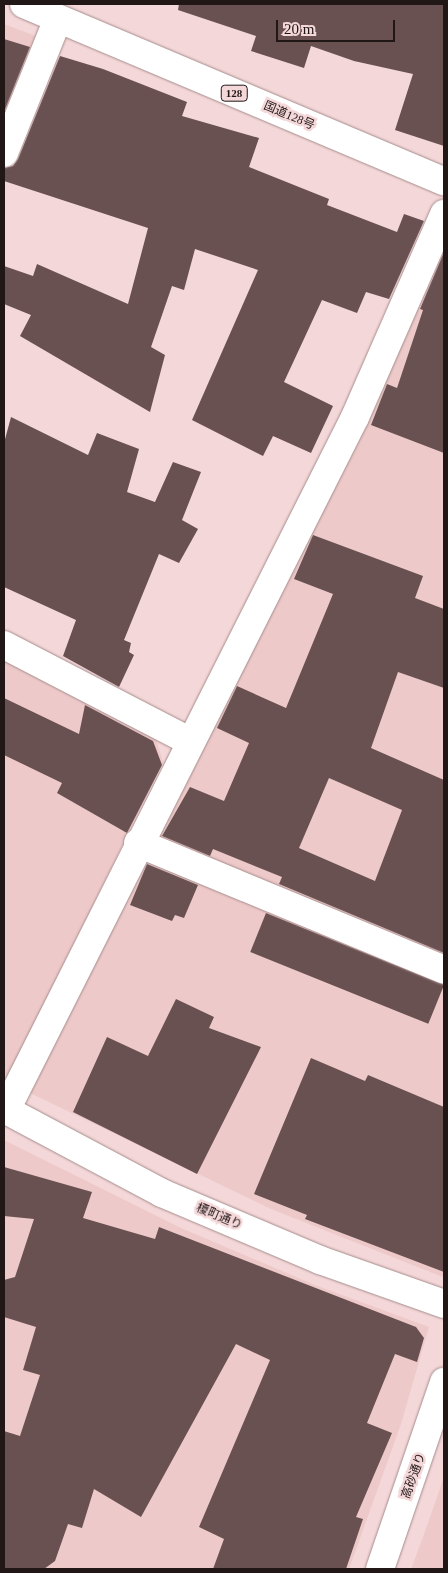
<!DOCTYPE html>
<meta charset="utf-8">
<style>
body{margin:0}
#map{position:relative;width:448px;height:1573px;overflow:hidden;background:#f4d7d8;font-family:"Times New Roman","Noto Sans JP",serif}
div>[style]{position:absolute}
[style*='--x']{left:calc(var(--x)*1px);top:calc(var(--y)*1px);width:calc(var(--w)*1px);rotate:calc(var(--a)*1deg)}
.built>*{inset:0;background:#eec9c9}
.building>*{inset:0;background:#695151;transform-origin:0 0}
.roads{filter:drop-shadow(0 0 1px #a68c8c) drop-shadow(0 0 1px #a68c8c)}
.street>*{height:28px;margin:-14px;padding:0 14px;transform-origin:14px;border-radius:14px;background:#fff}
.secondary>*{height:28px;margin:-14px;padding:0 14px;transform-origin:14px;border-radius:14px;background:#fff}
.highway>*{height:28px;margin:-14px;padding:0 14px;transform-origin:14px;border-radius:14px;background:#fff}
span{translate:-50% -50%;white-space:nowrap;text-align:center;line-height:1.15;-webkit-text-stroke:5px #f4d7d8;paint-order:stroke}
.shield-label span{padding:1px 4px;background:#f4d7d8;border:1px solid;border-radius:4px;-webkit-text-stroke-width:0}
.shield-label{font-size:11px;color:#211717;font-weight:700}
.street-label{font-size:12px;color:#211717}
.frame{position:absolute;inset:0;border:5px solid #211717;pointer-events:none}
.scale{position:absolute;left:276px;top:20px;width:119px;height:22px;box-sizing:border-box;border:2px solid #211717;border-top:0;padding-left:6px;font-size:15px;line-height:18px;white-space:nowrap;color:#211717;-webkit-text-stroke:4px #f4d7d8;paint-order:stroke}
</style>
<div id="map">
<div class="built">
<div style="clip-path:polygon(4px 24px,38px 37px,4px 124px)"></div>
<div style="clip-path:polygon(444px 242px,444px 963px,154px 840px)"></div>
<div style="clip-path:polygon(4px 660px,156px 739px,163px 762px,7px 1081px,4px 1079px)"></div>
<div style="clip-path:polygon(148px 853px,444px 977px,443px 1277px,271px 1209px,26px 1091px)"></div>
<div style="clip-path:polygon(4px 1140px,181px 1228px,315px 1285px,429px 1327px,401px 1424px,349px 1569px,4px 1569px)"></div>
<div style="clip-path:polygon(444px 1477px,444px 1569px,411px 1569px,423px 1537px)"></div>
</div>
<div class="building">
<div style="clip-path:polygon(179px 4px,444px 4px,444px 146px,395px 130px,413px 74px,354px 61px,311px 46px,304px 68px,251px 51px,256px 36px,178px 10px)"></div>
<div style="clip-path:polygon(4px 39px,30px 47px,4px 112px)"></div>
<div style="clip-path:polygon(60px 56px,103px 69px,187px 102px,182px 116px,259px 138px,249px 167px,329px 199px,327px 205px,397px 232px,404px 214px,424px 221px,389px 299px,366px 292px,357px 313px,322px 300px,284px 382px,333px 406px,311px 453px,273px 436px,263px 456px,192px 420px,258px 270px,195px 249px,184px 290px,172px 286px,151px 347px,165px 355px,150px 412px,20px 336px,31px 315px,4px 304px,4px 266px,33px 276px,37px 264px,128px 304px,148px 228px,4px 181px,4px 168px,13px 166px,18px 159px)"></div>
<div style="clip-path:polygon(444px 252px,444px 453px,371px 425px,387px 384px,397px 388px,423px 310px,420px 309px)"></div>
<div style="clip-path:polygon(11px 417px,88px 455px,97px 433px,139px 449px,127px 492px,155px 502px,173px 462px,201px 472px,182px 520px,198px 529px,179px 563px,159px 554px,124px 640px,131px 643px,129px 652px,134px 655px,119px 687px,63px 656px,76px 620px,4px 587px,4px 443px)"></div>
<div style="clip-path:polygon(evenodd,313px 535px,423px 576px,415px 598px,444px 609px,444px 688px,398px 672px,371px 748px,444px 780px,444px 953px,279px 884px,282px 877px,213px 849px,210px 856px,162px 836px,190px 787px,224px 801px,249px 743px,217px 728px,237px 686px,286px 708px,333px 594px,294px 579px,313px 535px,329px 778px,402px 810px,375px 881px,299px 848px,329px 778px)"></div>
<div style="clip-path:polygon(4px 698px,79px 734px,85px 705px,153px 741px,162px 765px,127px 833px,57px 793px,62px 783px,4px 755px)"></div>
<div style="clip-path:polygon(147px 864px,198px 885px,184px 918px,175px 915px,172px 921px,130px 905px)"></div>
<div style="left:266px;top:913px;width:192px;height:42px;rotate:22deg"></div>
<div style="clip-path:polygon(176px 999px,214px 1017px,209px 1028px,261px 1047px,197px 1174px,73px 1112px,107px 1037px,148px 1056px)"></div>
<div style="clip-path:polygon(311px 1058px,365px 1081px,368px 1075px,444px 1107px,444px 1272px,305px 1219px,307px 1215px,254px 1194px)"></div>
<div style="clip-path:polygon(4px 1167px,92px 1192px,83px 1218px,155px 1239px,159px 1227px,416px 1327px,424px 1338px,417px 1362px,395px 1354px,367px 1423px,392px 1433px,356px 1517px,363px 1519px,346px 1569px,213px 1569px,224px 1539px,199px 1527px,270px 1360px,236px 1344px,141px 1517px,94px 1489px,82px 1528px,68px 1524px,55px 1561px,44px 1569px,4px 1569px,4px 1431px,20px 1436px,40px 1375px,23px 1370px,36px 1327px,4px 1317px,4px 1280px,15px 1277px,34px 1219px,4px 1216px)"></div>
</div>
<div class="roads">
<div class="street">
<div style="--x:4;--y:153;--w:144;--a:-68.1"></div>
<div style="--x:4;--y:645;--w:208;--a:27.4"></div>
<div style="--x:138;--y:843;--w:331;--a:22.5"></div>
<div style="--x:6;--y:1110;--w:776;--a:-63.27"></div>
<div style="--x:355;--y:417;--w:222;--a:-66.3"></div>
</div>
<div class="secondary">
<div style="--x:4;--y:1109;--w:179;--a:28"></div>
<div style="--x:162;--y:1193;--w:172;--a:23"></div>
<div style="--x:320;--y:1260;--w:132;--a:19.5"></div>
<div style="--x:380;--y:1569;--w:198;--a:-71.1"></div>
</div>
<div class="highway">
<div style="--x:24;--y:4;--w:456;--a:22.9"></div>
</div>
</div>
<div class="shield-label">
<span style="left:234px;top:93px">128</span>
</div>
<div class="street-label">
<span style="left:289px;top:116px;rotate:23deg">国道128号</span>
<span style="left:219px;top:1217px;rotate:23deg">榎町通り</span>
<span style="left:414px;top:1476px;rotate:-70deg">高砂通り</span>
</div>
<div class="frame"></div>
<div class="scale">20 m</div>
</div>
